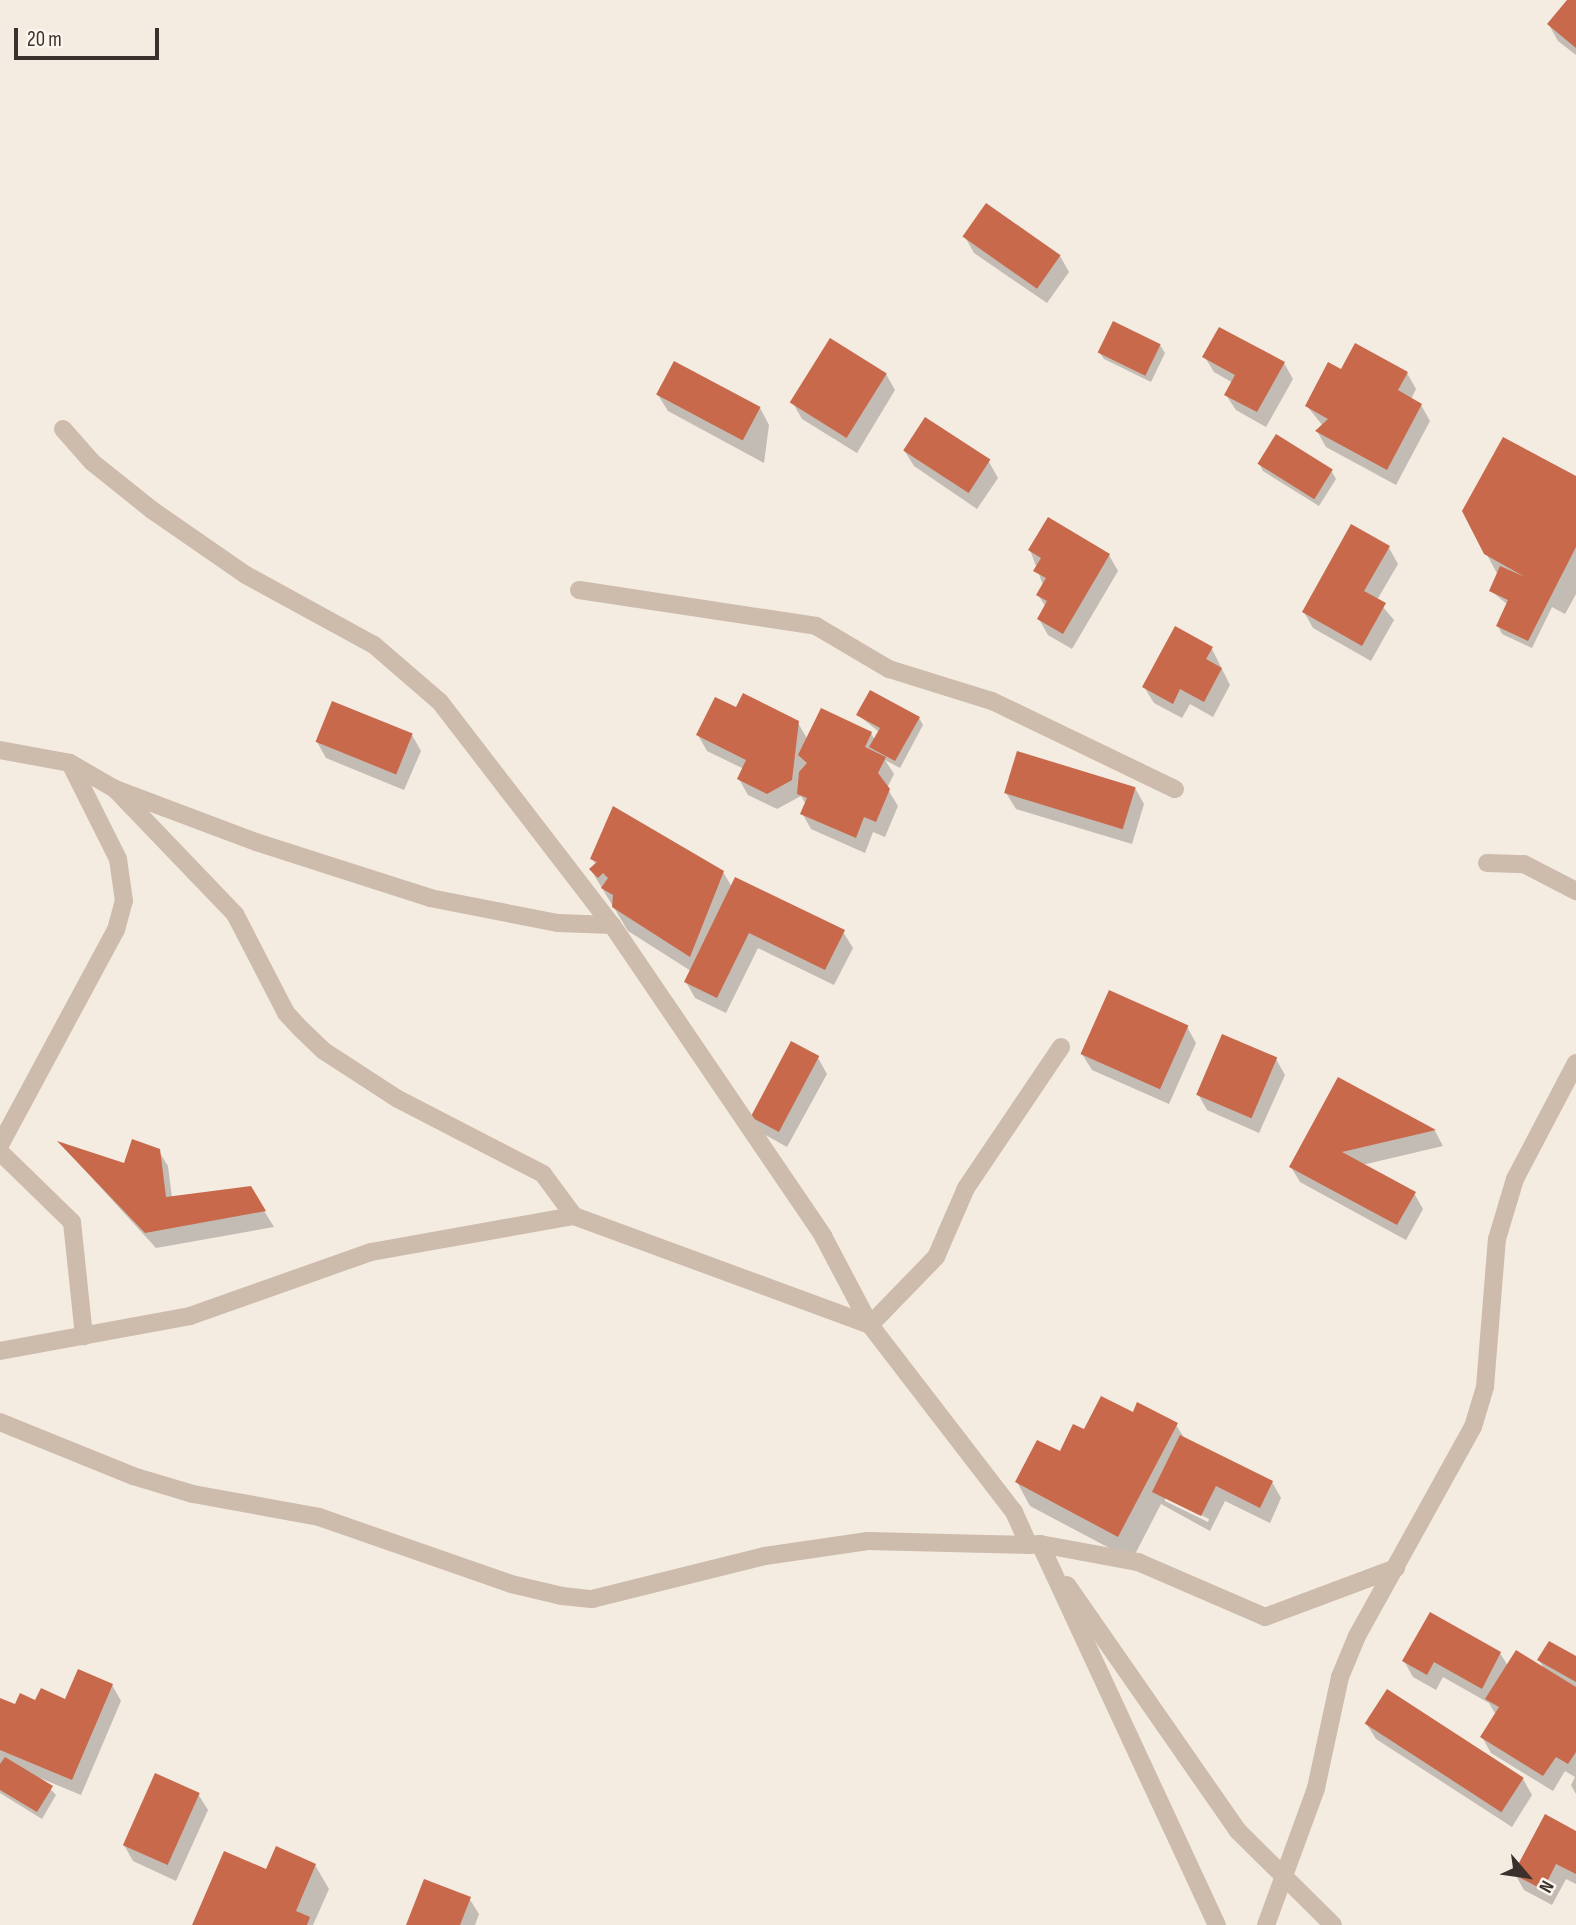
<!DOCTYPE html>
<style>
body{margin:0}
#map{position:relative;width:1576px;height:1925px;overflow:hidden;background:#f4ebe1;font-family:"Sofia Sans Condensed",sans-serif}
div>[style]{position:absolute}
[style*='--x']{left:calc(var(--x)*1px);top:calc(var(--y)*1px);width:calc(var(--w)*1px);rotate:calc(var(--a)*1deg)}
.shadow>*{inset:0;background:#0003}
.building>*{inset:0;background:#c8694b;transform-origin:0 0}
.minor>*{height:18px;margin:-9px;padding:0 9px;transform-origin:9px;border-radius:9px;background:#cdbbac}
span{translate:-50% -50%;white-space:nowrap;text-align:center;line-height:1.15;-webkit-text-stroke:7px #fbf5ee;paint-order:stroke}
.north{position:absolute;left:1492px;top:1841px;width:70px;height:70px;-webkit-text-stroke:5px #fbf5ee;paint-order:stroke;rotate:119deg;font-size:19px;font-weight:700;line-height:28px;text-align:center;color:#3b302b}
.north::after{content:'';display:block;margin:auto;width:24px;height:32px;background:#3b302b;clip-path:polygon(50% 0,100% 100%,50% 72%,0 100%)}
.scale{position:absolute;left:14px;top:28px;width:145px;height:32px;box-sizing:border-box;border:4px solid #3b302b;border-top:0;padding-left:9px;font-size:21px;line-height:24px;white-space:nowrap;color:#3b302b;-webkit-text-stroke:5px #fbf5ee;paint-order:stroke}
</style>
<div id="map">
<div class="shadow">
<div style="clip-path:polygon(1569px 0,1576px 0,1576px 55px,1558px 41px,1549px 25px)"></div>
<div style="clip-path:polygon(965px 237px,1060px 256px,1069px 272px,1047px 303px,974px 253px)"></div>
<div style="clip-path:polygon(1160px 345px,1165px 353px,1151px 382px,1104px 359px,1099px 352px)"></div>
<div style="clip-path:polygon(1204px 356px,1284px 363px,1293px 379px,1266px 427px,1236px 410px,1226px 395px,1233px 383px,1214px 372px)"></div>
<div style="clip-path:polygon(1342px 371px,1407px 373px,1416px 389px,1411px 399px,1421px 405px,1430px 421px,1396px 485px,1326px 447px,1317px 431px,1323px 426px,1307px 406px)"></div>
<div style="clip-path:polygon(886px 374px,895px 390px,857px 453px,802px 419px,793px 403px)"></div>
<div style="clip-path:polygon(658px 395px,760px 408px,769px 425px,764px 463px,668px 411px)"></div>
<div style="clip-path:polygon(925px 419px,989px 462px,998px 478px,977px 509px,914px 466px,904px 450px)"></div>
<div style="clip-path:polygon(1259px 463px,1332px 472px,1336px 479px,1319px 506px,1263px 471px)"></div>
<div style="clip-path:polygon(1576px 478px,1576px 594px,1565px 614px,1552px 607px,1532px 648px,1502px 634px,1498px 626px,1507px 604px,1491px 591px,1498px 575px,1486px 553px)"></div>
<div style="clip-path:polygon(1389px 548px,1398px 564px,1377px 600px,1394px 620px,1371px 661px,1313px 628px,1304px 612px)"></div>
<div style="clip-path:polygon(1030px 550px,1109px 555px,1118px 571px,1072px 649px,1048px 635px,1039px 619px,1046px 607px,1038px 595px,1043px 585px)"></div>
<div style="clip-path:polygon(1212px 649px,1230px 685px,1213px 717px,1190px 704px,1182px 718px,1154px 703px,1144px 687px)"></div>
<div style="clip-path:polygon(737px 709px,798px 723px,808px 740px,871px 733px,875px 740px,879px 732px,858px 715px,919px 718px,923px 725px,900px 768px,885px 760px,894px 774px,887px 788px,898px 806px,885px 837px,873px 832px,865px 853px,811px 829px,802px 813px,806px 805px,801px 796px,777px 809px,748px 795px,739px 779px,744px 769px,707px 751px,698px 735px)"></div>
<div style="clip-path:polygon(412px 735px,421px 751px,404px 790px,326px 758px,317px 742px)"></div>
<div style="clip-path:polygon(1135px 788px,1144px 804px,1132px 844px,1016px 809px,1006px 793px)"></div>
<div style="clip-path:polygon(592px 859px,723px 872px,732px 887px,843px 932px,853px 948px,834px 985px,758px 948px,726px 1013px,695px 998px,686px 982px,691px 971px,628px 931px,591px 870px,596px 865px)"></div>
<div style="clip-path:polygon(1187px 1027px,1196px 1043px,1169px 1104px,1092px 1070px,1082px 1054px)"></div>
<div style="clip-path:polygon(818px 1058px,827px 1074px,787px 1147px,762px 1133px,752px 1117px)"></div>
<div style="clip-path:polygon(1276px 1059px,1285px 1075px,1259px 1133px,1207px 1110px,1198px 1094px)"></div>
<div style="clip-path:polygon(1339px 1079px,1435px 1131px,1443px 1146px,1362px 1165px,1414px 1193px,1423px 1209px,1406px 1240px,1300px 1182px,1291px 1167px)"></div>
<div style="clip-path:polygon(61px 1144px,125px 1165px,158px 1150px,168px 1166px,172px 1198px,250px 1188px,274px 1227px,156px 1248px)"></div>
<div style="clip-path:polygon(evenodd,1133px 1414px,1176px 1425px,1185px 1439px,1272px 1482px,1281px 1498px,1270px 1523px,1225px 1501px,1210px 1531px,1161px 1504px,1132px 1560px,1030px 1506px,1017px 1482px,1133px 1414px,1165px 1497px,1209px 1519px,1208px 1522px,1165px 1501px,1165px 1497px)"></div>
<div style="clip-path:polygon(1500px 1653px,1508px 1666px,1545px 1670px,1539px 1660px,1576px 1658px,1576px 1794px,1571px 1785px,1575px 1777px,1565px 1771px,1553px 1791px,1491px 1753px,1482px 1737px,1496px 1715px,1489px 1703px,1443px 1677px,1436px 1690px,1413px 1677px,1404px 1661px)"></div>
<div style="clip-path:polygon(112px 1685px,121px 1701px,81px 1795px,40px 1778px,56px 1795px,42px 1819px,0 1793px,0 1700px,16px 1707px,66px 1701px)"></div>
<div style="clip-path:polygon(1366px 1723px,1523px 1779px,1532px 1795px,1512px 1827px,1376px 1739px)"></div>
<div style="clip-path:polygon(198px 1794px,208px 1810px,176px 1881px,133px 1861px,124px 1845px)"></div>
<div style="clip-path:polygon(1576px 1833px,1576px 1884px,1566px 1879px,1552px 1905px,1524px 1890px,1515px 1874px)"></div>
<div style="clip-path:polygon(315px 1865px,329px 1889px,313px 1925px,194px 1925px,267px 1872px)"></div>
<div style="clip-path:polygon(469px 1898px,479px 1914px,475px 1925px,408px 1925px)"></div>
</div>
<div class="building">
<div style="clip-path:polygon(1567px 0,1576px 0,1576px 48px,1547px 24px)"></div>
<div style="left:986px;top:203px;width:91px;height:41px;rotate:35deg"></div>
<div style="left:1113px;top:321px;width:53px;height:35px;rotate:26deg"></div>
<div style="clip-path:polygon(1219px 327px,1285px 362px,1257px 412px,1224px 395px,1235px 375px,1202px 357px)"></div>
<div style="left:830px;top:338px;width:67px;height:76px;rotate:32deg"></div>
<div style="clip-path:polygon(1355px 343px,1408px 372px,1398px 390px,1422px 404px,1387px 470px,1315px 431px,1328px 419px,1305px 406px,1328px 362px,1341px 369px)"></div>
<div style="left:674px;top:361px;width:98px;height:38px;rotate:28deg"></div>
<div style="left:925px;top:417px;width:78px;height:40px;rotate:33deg"></div>
<div style="left:1276px;top:434px;width:67px;height:35px;rotate:32deg"></div>
<div style="clip-path:polygon(1503px 437px,1576px 476px,1576px 547px,1528px 641px,1496px 626px,1508px 600px,1489px 591px,1500px 566px,1525px 577px,1484px 554px,1462px 511px)"></div>
<div style="clip-path:polygon(1048px 517px,1110px 554px,1063px 634px,1037px 619px,1047px 601px,1036px 595px,1046px 578px,1033px 571px,1041px 558px,1028px 550px)"></div>
<div style="clip-path:polygon(1351px 524px,1390px 546px,1364px 591px,1386px 603px,1362px 646px,1302px 612px)"></div>
<div style="clip-path:polygon(1175px 626px,1213px 647px,1206px 659px,1222px 668px,1204px 702px,1180px 689px,1173px 704px,1142px 687px)"></div>
<div style="clip-path:polygon(870px 690px,920px 717px,895px 761px,869px 747px,880px 728px,856px 715px)"></div>
<div style="clip-path:polygon(743px 693px,799px 721px,792px 780px,767px 794px,737px 779px,746px 760px,696px 735px,715px 697px,736px 707px)"></div>
<div style="left:332px;top:701px;width:87px;height:44px;rotate:22deg"></div>
<div style="clip-path:polygon(821px 708px,872px 732px,865px 747px,886px 757px,878px 773px,890px 789px,876px 822px,864px 817px,856px 838px,800px 814px,807px 798px,797px 794px,799px 772px,807px 763px,798px 755px)"></div>
<div style="left:1017px;top:751px;width:124px;height:44px;rotate:17deg"></div>
<div style="clip-path:polygon(613px 806px,724px 871px,690px 957px,612px 907px,613px 895px,601px 888px,608px 878px,603px 873px,598px 878px,589px 869px,597px 862px,590px 859px)"></div>
<div style="clip-path:polygon(735px 877px,845px 930px,825px 970px,749px 933px,717px 998px,684px 982px)"></div>
<div style="left:1109px;top:990px;width:87px;height:70px;rotate:24deg"></div>
<div style="left:1222px;top:1034px;width:60px;height:66px;rotate:23deg"></div>
<div style="left:791px;top:1041px;width:32px;height:86px;rotate:28deg"></div>
<div style="clip-path:polygon(1338px 1077px,1436px 1130px,1342px 1152px,1416px 1192px,1397px 1225px,1289px 1167px)"></div>
<div style="clip-path:polygon(132px 1139px,160px 1149px,166px 1197px,251px 1186px,266px 1211px,145px 1233px,57px 1141px,124px 1163px)"></div>
<div style="clip-path:polygon(1101px 1396px,1133px 1412px,1137px 1402px,1178px 1423px,1118px 1537px,1015px 1482px,1037px 1440px,1060px 1451px,1073px 1424px,1084px 1429px)"></div>
<div style="clip-path:polygon(1180px 1435px,1273px 1481px,1260px 1508px,1216px 1486px,1201px 1516px,1152px 1492px)"></div>
<div style="clip-path:polygon(1430px 1612px,1501px 1652px,1482px 1689px,1434px 1662px,1427px 1675px,1402px 1661px)"></div>
<div style="clip-path:polygon(1549px 1641px,1576px 1656px,1576px 1682px,1537px 1660px)"></div>
<div style="clip-path:polygon(1516px 1650px,1576px 1687px,1576px 1752px,1568px 1764px,1556px 1757px,1543px 1776px,1480px 1737px,1499px 1707px,1485px 1699px)"></div>
<div style="clip-path:polygon(78px 1669px,113px 1684px,72px 1780px,0 1750px,0 1698px,15px 1704px,20px 1693px,35px 1700px,41px 1688px,65px 1699px)"></div>
<div style="left:1387px;top:1689px;width:163px;height:41px;rotate:33deg"></div>
<div style="clip-path:polygon(5px 1757px,53px 1786px,37px 1812px,0 1790px,0 1764px)"></div>
<div style="left:155px;top:1773px;width:49px;height:79px;rotate:24deg"></div>
<div style="clip-path:polygon(1545px 1814px,1576px 1831px,1576px 1874px,1556px 1864px,1543px 1890px,1513px 1874px)"></div>
<div style="clip-path:polygon(276px 1846px,316px 1864px,296px 1911px,310px 1917px,307px 1925px,192px 1925px,224px 1851px,266px 1869px)"></div>
<div style="clip-path:polygon(424px 1879px,471px 1897px,460px 1925px,406px 1925px)"></div>
</div>
<div class="minor">
<div style="--x:63;--y:429;--w:44;--a:48.7"></div>
<div style="--x:92;--y:462;--w:77;--a:38.7"></div>
<div style="--x:152;--y:510;--w:114;--a:34.7"></div>
<div style="--x:246;--y:575;--w:146;--a:28.7"></div>
<div style="--x:374;--y:645;--w:87;--a:40.8"></div>
<div style="--x:440;--y:702;--w:282;--a:52.4"></div>
<div style="--x:612;--y:925;--w:376;--a:55.8"></div>
<div style="--x:823;--y:1236;--w:101;--a:62.2"></div>
<div style="--x:870;--y:1325;--w:236;--a:52.4"></div>
<div style="--x:1014;--y:1512;--w:36;--a:66"></div>
<div style="--x:1029;--y:1545;--w:11;--a:-5"></div>
<div style="--x:1040;--y:1544;--w:420;--a:65.1"></div>
<div style="--x:579;--y:590;--w:240;--a:8.6"></div>
<div style="--x:816;--y:626;--w:85;--a:30.5"></div>
<div style="--x:889;--y:669;--w:108;--a:17.3"></div>
<div style="--x:992;--y:701;--w:203;--a:25.7"></div>
<div style="--x:0;--y:750;--w:71;--a:10.5"></div>
<div style="--x:70;--y:763;--w:52;--a:30"></div>
<div style="--x:115;--y:789;--w:151;--a:20.6"></div>
<div style="--x:256;--y:842;--w:183;--a:17.8"></div>
<div style="--x:430;--y:898;--w:130;--a:11.1"></div>
<div style="--x:558;--y:923;--w:54;--a:2.1"></div>
<div style="--x:115;--y:789;--w:173;--a:46.2"></div>
<div style="--x:235;--y:914;--w:111;--a:62.7"></div>
<div style="--x:286;--y:1013;--w:23;--a:47"></div>
<div style="--x:302;--y:1030;--w:30;--a:44"></div>
<div style="--x:324;--y:1051;--w:88;--a:33"></div>
<div style="--x:398;--y:1099;--w:163;--a:27.3"></div>
<div style="--x:543;--y:1174;--w:52;--a:53.6"></div>
<div style="--x:1487;--y:863;--w:37;--a:2"></div>
<div style="--x:1524;--y:864;--w:59;--a:27.4"></div>
<div style="--x:0;--y:1145;--w:244;--a:-61.7"></div>
<div style="--x:116;--y:930;--w:30;--a:-75"></div>
<div style="--x:124;--y:901;--w:42;--a:-98.1"></div>
<div style="--x:118;--y:859;--w:107;--a:-116.6"></div>
<div style="--x:0;--y:1152;--w:100;--a:44.2"></div>
<div style="--x:72;--y:1222;--w:115;--a:84"></div>
<div style="--x:0;--y:1351;--w:193;--a:-10.4"></div>
<div style="--x:190;--y:1316;--w:192;--a:-19.5"></div>
<div style="--x:371;--y:1252;--w:206;--a:-10.1"></div>
<div style="--x:574;--y:1216;--w:315;--a:20.2"></div>
<div style="--x:870;--y:1325;--w:95;--a:-45.9"></div>
<div style="--x:936;--y:1257;--w:75;--a:-66.5"></div>
<div style="--x:966;--y:1188;--w:170;--a:-56"></div>
<div style="--x:0;--y:1422;--w:144;--a:22.1"></div>
<div style="--x:133;--y:1476;--w:63;--a:16.7"></div>
<div style="--x:193;--y:1494;--w:128;--a:10.3"></div>
<div style="--x:319;--y:1517;--w:203;--a:19.2"></div>
<div style="--x:511;--y:1584;--w:52;--a:13.2"></div>
<div style="--x:562;--y:1596;--w:30;--a:6"></div>
<div style="--x:592;--y:1599;--w:178;--a:-14"></div>
<div style="--x:765;--y:1556;--w:104;--a:-8.3"></div>
<div style="--x:868;--y:1541;--w:161;--a:1.4"></div>
<div style="--x:1040;--y:1544;--w:100;--a:10.4"></div>
<div style="--x:1138;--y:1562;--w:138;--a:23.4"></div>
<div style="--x:1265;--y:1617;--w:140;--a:-20.5"></div>
<div style="--x:1067;--y:1585;--w:298;--a:55.2"></div>
<div style="--x:1237;--y:1830;--w:135;--a:44.7"></div>
<div style="--x:1266;--y:1925;--w:146;--a:-69.9"></div>
<div style="--x:1316;--y:1788;--w:114;--a:-77.8"></div>
<div style="--x:1340;--y:1677;--w:44;--a:-67.5"></div>
<div style="--x:1357;--y:1636;--w:239;--a:-61"></div>
<div style="--x:1473;--y:1427;--w:42;--a:-73.3"></div>
<div style="--x:1485;--y:1387;--w:148;--a:-85.4"></div>
<div style="--x:1497;--y:1239;--w:63;--a:-73.3"></div>
<div style="--x:1515;--y:1179;--w:131;--a:-62.3"></div>
</div>
<div class="north">N</div>
<div class="scale">20 m</div>
</div>
